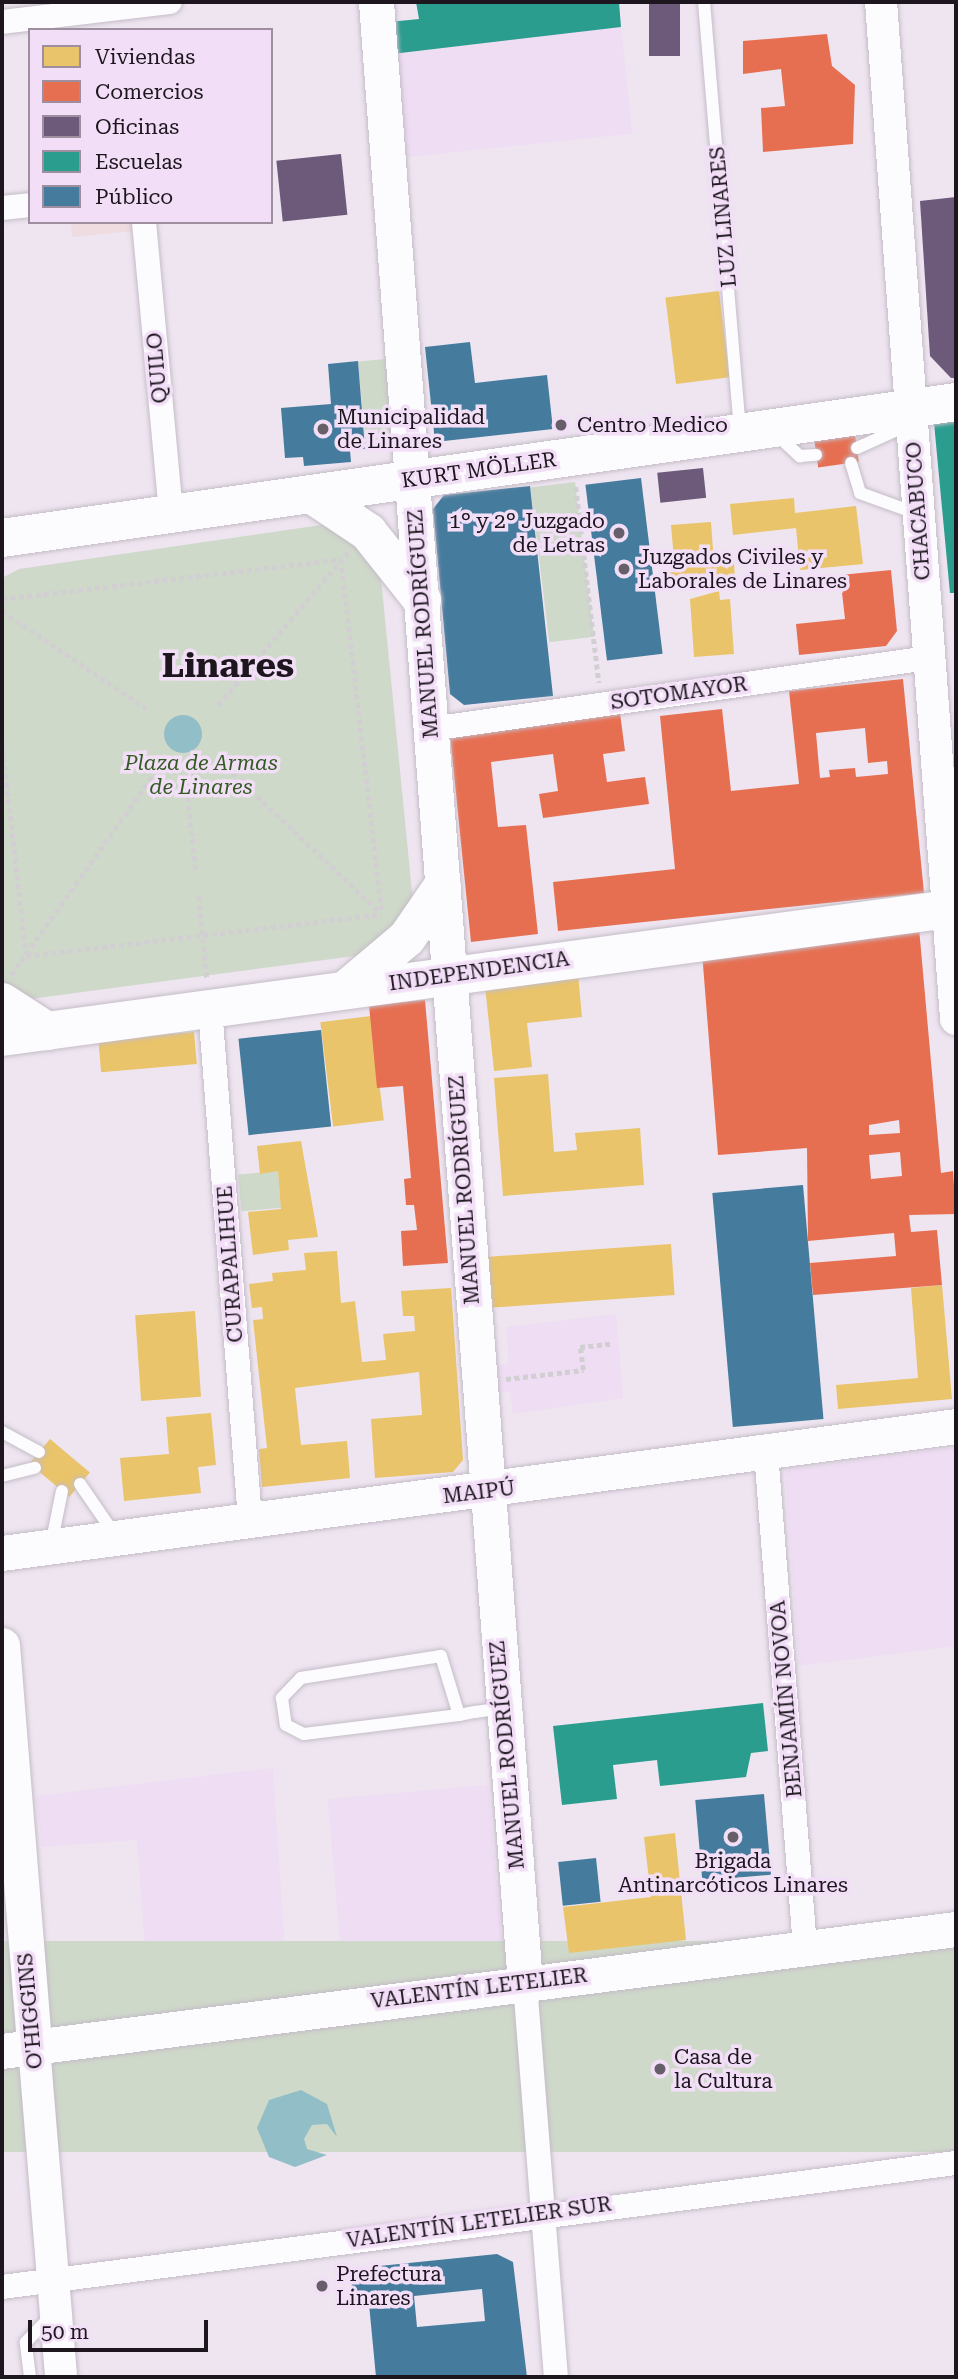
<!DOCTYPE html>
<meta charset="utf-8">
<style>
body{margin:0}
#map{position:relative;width:958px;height:2379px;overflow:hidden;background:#eee5f1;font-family:"Roboto Serif",serif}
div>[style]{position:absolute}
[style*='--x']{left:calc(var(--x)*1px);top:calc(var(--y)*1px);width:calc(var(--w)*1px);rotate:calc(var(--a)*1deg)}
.built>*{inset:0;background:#eeddf3;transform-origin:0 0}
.medical>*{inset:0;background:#efdce1}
.green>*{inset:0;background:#cfd9ca;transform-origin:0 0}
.water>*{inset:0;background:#92bec8}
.round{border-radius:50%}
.homes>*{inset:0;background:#e9c46a;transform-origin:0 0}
.shops>*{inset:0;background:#e76f51;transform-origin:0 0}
.offices>*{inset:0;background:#6d597a;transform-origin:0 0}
.schools>*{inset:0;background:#2a9d8f}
.public>*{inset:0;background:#457b9d;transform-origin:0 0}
.path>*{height:4.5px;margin-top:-2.25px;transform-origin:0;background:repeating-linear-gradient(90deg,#d2cfd3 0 5px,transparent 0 8.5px)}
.roads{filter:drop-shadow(0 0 2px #c4bcc7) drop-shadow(0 0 2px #c4bcc7)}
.service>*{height:12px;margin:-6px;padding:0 6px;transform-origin:6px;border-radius:6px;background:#fcfbfd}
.minor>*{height:24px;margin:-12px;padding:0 12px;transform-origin:12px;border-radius:12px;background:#fcfbfd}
.tertiary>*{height:32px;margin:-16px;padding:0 16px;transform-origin:16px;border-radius:16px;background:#fcfbfd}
.secondary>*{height:35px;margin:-17.5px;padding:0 17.5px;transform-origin:17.5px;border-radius:17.5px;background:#fcfbfd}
.primary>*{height:38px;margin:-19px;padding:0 19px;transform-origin:19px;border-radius:19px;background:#fcfbfd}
.dots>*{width:19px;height:19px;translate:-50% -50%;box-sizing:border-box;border:4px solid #f2dff7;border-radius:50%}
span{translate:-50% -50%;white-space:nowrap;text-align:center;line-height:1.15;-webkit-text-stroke:7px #f2dff7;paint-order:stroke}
.street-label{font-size:21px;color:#1d161e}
.poi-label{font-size:21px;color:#1d161e}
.left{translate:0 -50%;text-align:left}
.right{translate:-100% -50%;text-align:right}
.park-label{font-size:21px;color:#325b21;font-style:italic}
.town-label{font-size:35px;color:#1d161e;font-weight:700}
.frame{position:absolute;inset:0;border:4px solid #1d161e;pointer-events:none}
.legend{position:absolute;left:28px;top:28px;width:245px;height:196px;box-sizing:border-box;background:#f2dff7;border:2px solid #9d8fa0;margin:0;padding:9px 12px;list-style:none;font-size:21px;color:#1d161e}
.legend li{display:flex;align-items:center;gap:14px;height:35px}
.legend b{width:35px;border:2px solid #9d8fa0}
.scale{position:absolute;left:28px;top:2320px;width:180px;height:32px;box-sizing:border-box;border:4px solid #1d161e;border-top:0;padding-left:9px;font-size:21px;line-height:24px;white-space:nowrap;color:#1d161e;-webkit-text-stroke:5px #f2dff7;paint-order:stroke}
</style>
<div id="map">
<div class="built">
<div style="left:621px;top:27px;width:107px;height:231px;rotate:84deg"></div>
<div style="clip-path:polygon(616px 1314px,623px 1398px,513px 1414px,510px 1392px,497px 1392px,496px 1366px,509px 1364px,506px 1327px)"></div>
<div style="clip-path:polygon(956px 1447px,956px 1646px,799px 1666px,785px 1470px)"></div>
<div style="clip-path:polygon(273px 1768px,287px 1984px,149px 2003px,137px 1840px,42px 1847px,36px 1796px)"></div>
<div style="left:488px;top:1785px;width:176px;height:161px;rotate:85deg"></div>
</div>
<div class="medical">
<div style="clip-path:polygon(71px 222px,134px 222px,135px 231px,72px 237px)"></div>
</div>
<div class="green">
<div style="left:386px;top:359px;width:88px;height:28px;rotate:85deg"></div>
<div style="left:575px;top:482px;width:156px;height:45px;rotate:83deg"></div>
<div style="clip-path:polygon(335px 523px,380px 568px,413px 902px,370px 954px,30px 999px,3px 983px,2px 578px,19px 569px)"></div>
<div style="left:278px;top:1171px;width:37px;height:40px;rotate:85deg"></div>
<div style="left:956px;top:1941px;width:211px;height:962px;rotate:90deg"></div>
</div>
<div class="water">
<div class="round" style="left:164px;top:715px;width:38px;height:38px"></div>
<div style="clip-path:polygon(301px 2090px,327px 2104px,337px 2137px,327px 2124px,312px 2125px,304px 2139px,307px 2149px,327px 2155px,295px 2167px,269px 2157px,257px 2128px,269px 2100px)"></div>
</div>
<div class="homes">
<div style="left:719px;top:291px;width:87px;height:54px;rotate:83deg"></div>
<div style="clip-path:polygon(794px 498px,795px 513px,856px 506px,863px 564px,800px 570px,796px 528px,733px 535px,730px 504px)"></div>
<div style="clip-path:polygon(711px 522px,714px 564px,734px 563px,735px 581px,660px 587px,659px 573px,675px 572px,671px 525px)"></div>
<div style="clip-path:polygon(719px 591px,720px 600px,730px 599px,734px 654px,694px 657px,690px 599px)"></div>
<div style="clip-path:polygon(578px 974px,582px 1017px,527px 1023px,532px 1067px,494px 1071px,485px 986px)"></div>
<div style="left:371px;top:1016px;width:105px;height:51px;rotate:83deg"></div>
<div style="left:194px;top:1032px;width:32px;height:96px;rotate:85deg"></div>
<div style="clip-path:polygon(548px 1074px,554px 1152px,577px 1150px,575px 1133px,640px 1128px,644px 1185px,503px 1196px,494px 1078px)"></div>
<div style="clip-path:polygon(301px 1141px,318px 1237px,288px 1240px,289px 1250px,253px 1255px,248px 1212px,281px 1209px,278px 1171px,260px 1174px,257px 1146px)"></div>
<div style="left:671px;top:1244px;width:51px;height:186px;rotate:86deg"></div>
<div style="clip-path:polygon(337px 1251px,341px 1303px,355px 1301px,362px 1362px,386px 1360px,383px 1334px,415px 1331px,414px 1316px,403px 1316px,401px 1291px,451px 1288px,463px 1460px,453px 1472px,375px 1478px,371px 1419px,422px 1415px,419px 1372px,295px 1388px,301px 1445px,347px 1441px,350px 1478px,262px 1487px,259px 1449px,267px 1448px,253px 1320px,263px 1319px,262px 1307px,252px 1308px,249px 1284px,273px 1281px,272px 1273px,306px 1270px,304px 1253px)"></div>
<div style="clip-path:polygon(942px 1285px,952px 1399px,838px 1409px,836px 1385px,918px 1378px,911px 1288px)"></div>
<div style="left:195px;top:1311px;width:86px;height:60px;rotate:86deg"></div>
<div style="clip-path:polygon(211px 1413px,216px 1465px,198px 1467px,201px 1493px,124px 1501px,120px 1458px,169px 1454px,166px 1417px)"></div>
<div style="left:50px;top:1439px;width:52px;height:32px;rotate:40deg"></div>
<div style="clip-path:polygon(675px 1833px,686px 1940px,569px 1953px,563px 1907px,651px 1897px,644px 1837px)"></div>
</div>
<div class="shops">
<div style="clip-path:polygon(827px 34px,832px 66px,855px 85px,853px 144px,763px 152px,761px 108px,785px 106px,781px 69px,743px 74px,743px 41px)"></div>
<div style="left:855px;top:435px;width:27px;height:41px;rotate:82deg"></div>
<div style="clip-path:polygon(891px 570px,897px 631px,886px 646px,799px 655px,796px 624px,845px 619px,840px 575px)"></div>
<div style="clip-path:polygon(evenodd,903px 679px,924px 893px,558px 931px,553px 882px,675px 869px,660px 716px,722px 709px,731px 791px,799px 784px,789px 691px,903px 679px,865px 728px,868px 763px,887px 761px,888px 774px,856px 777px,855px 768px,829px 770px,830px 777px,820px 778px,816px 733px,865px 728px)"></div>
<div style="clip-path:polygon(620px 713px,625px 751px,603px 754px,607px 782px,645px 777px,649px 804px,543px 818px,539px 794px,558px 791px,553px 754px,491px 762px,498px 827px,526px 825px,538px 934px,471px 942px,450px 735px)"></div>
<div style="clip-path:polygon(evenodd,919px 928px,941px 1173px,953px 1171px,956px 1214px,909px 1215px,911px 1232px,937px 1230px,942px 1285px,813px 1295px,810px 1263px,896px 1256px,894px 1233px,808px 1241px,807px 1148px,718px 1155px,702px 952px,919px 928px,899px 1120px,900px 1133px,869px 1135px,869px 1125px,899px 1120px,919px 928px,900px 1152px,902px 1176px,871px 1179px,869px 1155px,900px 1152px)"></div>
<div style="clip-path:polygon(425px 1000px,448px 1263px,403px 1266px,401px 1231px,417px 1230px,414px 1205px,406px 1205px,404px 1179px,411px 1178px,403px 1086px,377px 1088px,369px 1005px)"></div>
</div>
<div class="offices">
<div style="left:649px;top:2px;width:31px;height:54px"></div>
<div style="left:341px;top:154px;width:61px;height:65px;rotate:84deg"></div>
<div style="clip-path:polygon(956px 197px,956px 378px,951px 378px,930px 356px,920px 201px)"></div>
<div style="left:703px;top:468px;width:30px;height:46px;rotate:84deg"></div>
</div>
<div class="schools">
<div style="clip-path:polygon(416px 2px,619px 2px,621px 27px,392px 54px,389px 22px,419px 19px)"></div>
<div style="clip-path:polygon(956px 420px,956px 593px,950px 593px,934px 423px)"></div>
<div style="clip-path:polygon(763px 1703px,768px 1751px,751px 1753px,746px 1777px,660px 1786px,657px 1760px,613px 1765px,617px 1799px,562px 1805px,553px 1726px)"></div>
</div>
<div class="public">
<div style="clip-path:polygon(470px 342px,475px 383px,547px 375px,553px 429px,435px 442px,425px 347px)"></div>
<div style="clip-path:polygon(358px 361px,365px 449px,350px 450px,351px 462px,304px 466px,303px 457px,285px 458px,281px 408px,331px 404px,328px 364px)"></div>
<div style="left:641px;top:478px;width:177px;height:56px;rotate:83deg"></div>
<div style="clip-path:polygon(530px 486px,553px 696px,464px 705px,450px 694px,433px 509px,444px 495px)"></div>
<div style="left:321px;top:1030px;width:97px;height:83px;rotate:84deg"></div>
<div style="left:803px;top:1185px;width:235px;height:91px;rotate:85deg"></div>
<div style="left:764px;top:1794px;width:81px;height:69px;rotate:85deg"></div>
<div style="left:596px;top:1858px;width:44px;height:38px;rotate:84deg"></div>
<div style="clip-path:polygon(evenodd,497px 2254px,513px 2262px,527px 2377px,376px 2377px,369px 2304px,354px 2305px,350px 2269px,497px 2254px,482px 2289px,485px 2321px,417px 2327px,414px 2296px,482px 2289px)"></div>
</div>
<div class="path">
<div style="--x:576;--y:487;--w:197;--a:83.3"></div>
<div style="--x:341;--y:559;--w:357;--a:83.4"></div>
<div style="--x:2;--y:599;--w:341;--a:-6.7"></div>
<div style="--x:2;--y:611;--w:174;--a:34"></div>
<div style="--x:218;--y:705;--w:201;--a:-49.6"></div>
<div style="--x:2;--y:740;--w:216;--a:83.6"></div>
<div style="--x:220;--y:761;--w:221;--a:43.4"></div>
<div style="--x:186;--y:780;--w:92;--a:83.7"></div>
<div style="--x:199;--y:896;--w:83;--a:84.5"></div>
<div style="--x:26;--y:956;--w:358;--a:-6.7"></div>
<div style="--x:11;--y:975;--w:250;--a:-54.6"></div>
<div style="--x:955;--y:1197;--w:1;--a:0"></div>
<div style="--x:506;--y:1379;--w:78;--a:-6.7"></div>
<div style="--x:583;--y:1370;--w:23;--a:-97"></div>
<div style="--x:580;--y:1347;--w:31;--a:-6"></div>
</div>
<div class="roads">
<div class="service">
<div style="--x:704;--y:2;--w:430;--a:85.2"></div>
<div style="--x:776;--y:434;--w:33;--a:43"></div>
<div style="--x:800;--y:456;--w:16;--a:-4"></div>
<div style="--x:857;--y:448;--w:60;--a:-24.4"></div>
<div style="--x:851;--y:463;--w:31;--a:73"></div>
<div style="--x:860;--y:493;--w:62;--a:19.9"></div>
<div style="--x:2;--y:1432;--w:42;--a:28.4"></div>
<div style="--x:2;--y:1476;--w:34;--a:-14"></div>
<div style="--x:80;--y:1484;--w:62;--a:55.5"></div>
<div style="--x:51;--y:1545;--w:55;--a:-78.5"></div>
<div style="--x:459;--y:1715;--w:62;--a:-107"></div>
<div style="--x:441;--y:1656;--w:142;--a:171.1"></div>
<div style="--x:301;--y:1678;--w:28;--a:134"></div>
<div style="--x:282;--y:1698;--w:27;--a:82"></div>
<div style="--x:286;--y:1725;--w:20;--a:27"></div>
<div style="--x:304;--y:1734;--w:156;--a:-7"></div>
<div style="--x:459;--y:1715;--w:16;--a:-11"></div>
<div style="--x:475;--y:1712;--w:28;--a:-8"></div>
<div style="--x:30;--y:2377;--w:35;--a:-97"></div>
<div style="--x:26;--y:2342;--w:39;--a:-46"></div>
</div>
<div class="minor">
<div style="--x:2;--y:22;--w:169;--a:-6.8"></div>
<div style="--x:2;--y:208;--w:28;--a:-6"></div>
<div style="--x:144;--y:222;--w:293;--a:84.7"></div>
<div style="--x:431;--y:729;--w:502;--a:-8.13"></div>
<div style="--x:210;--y:1008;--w:514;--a:85.53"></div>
<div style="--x:766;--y:1452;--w:495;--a:85.5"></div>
<div style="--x:525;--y:1984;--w:394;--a:85.5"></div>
<div style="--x:2;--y:2287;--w:962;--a:-7.41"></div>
</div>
<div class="tertiary">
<div style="--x:881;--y:2;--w:1020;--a:85.78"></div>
<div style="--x:34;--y:2047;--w:331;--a:85.3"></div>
</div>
<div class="secondary">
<div style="--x:376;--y:2;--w:1988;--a:85.7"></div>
<div style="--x:2;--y:1553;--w:962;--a:-7.58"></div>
<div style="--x:2;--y:1645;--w:403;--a:85.4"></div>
<div style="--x:2;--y:2051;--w:962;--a:-7.29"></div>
</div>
<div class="primary">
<div style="--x:311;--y:494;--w:69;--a:33.7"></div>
<div style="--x:368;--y:532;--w:87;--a:51.5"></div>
<div style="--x:2;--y:538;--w:964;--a:-8.11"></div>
<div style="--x:349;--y:987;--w:76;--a:-40.2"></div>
<div style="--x:407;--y:938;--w:62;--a:-55.5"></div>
<div style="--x:2;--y:1002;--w:54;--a:32.8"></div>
<div style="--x:2;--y:1037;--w:963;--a:-7.7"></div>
</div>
</div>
<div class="dots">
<div style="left:561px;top:425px;background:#665e68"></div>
<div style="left:323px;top:429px;background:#665e68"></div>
<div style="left:619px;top:533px;background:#665e68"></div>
<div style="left:624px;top:569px;background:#665e68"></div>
<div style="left:733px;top:1837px;background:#665e68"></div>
<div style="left:660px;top:2069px;background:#665e68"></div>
<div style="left:322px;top:2286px;background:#665e68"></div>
</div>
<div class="street-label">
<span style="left:723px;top:217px;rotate:-95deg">LUZ LINARES</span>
<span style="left:157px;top:368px;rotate:-95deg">QUILO</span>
<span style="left:479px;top:470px;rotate:-8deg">KURT MÖLLER</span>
<span style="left:918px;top:511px;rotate:-94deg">CHACABUCO</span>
<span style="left:423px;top:624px;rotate:-94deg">MANUEL RODRÍGUEZ</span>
<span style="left:679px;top:693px;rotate:-8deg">SOTOMAYOR</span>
<span style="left:479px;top:971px;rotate:-8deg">INDEPENDENCIA</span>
<span style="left:464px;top:1190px;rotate:-94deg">MANUEL RODRÍGUEZ</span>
<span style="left:230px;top:1264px;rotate:-94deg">CURAPALIHUE</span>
<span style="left:479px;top:1492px;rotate:-7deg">MAIPÚ</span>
<span style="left:786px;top:1699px;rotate:-95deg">BENJAMÍN NOVOA</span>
<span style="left:507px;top:1755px;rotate:-95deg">MANUEL RODRÍGUEZ</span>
<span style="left:479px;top:1988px;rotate:-7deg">VALENTÍN LETELIER</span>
<span style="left:30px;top:2011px;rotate:-95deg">O'HIGGINS</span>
<span style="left:479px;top:2222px;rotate:-8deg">VALENTÍN LETELIER SUR</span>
</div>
<div class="poi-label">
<span class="left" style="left:337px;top:429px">Municipalidad<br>de Linares</span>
<span class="left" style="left:577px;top:425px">Centro Medico</span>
<span class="right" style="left:605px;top:533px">1° y 2° Juzgado<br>de Letras</span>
<span class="left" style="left:638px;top:569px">Juzgados Civiles y<br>Laborales de Linares</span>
<span style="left:733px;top:1873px">Brigada<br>Antinarcóticos Linares</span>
<span class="left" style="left:674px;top:2069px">Casa de<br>la Cultura</span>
<span class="left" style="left:336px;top:2286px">Prefectura<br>Linares</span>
</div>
<div class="park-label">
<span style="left:201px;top:775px">Plaza de Armas<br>de Linares</span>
</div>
<div class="town-label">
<span style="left:228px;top:666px">Linares</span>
</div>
<div class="frame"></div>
<ul class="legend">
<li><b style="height:19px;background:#e9c46a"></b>Viviendas</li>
<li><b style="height:19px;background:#e76f51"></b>Comercios</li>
<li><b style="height:19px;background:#6d597a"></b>Oficinas</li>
<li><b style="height:19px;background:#2a9d8f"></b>Escuelas</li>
<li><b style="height:19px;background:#457b9d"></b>Público</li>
</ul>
<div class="scale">50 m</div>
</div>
